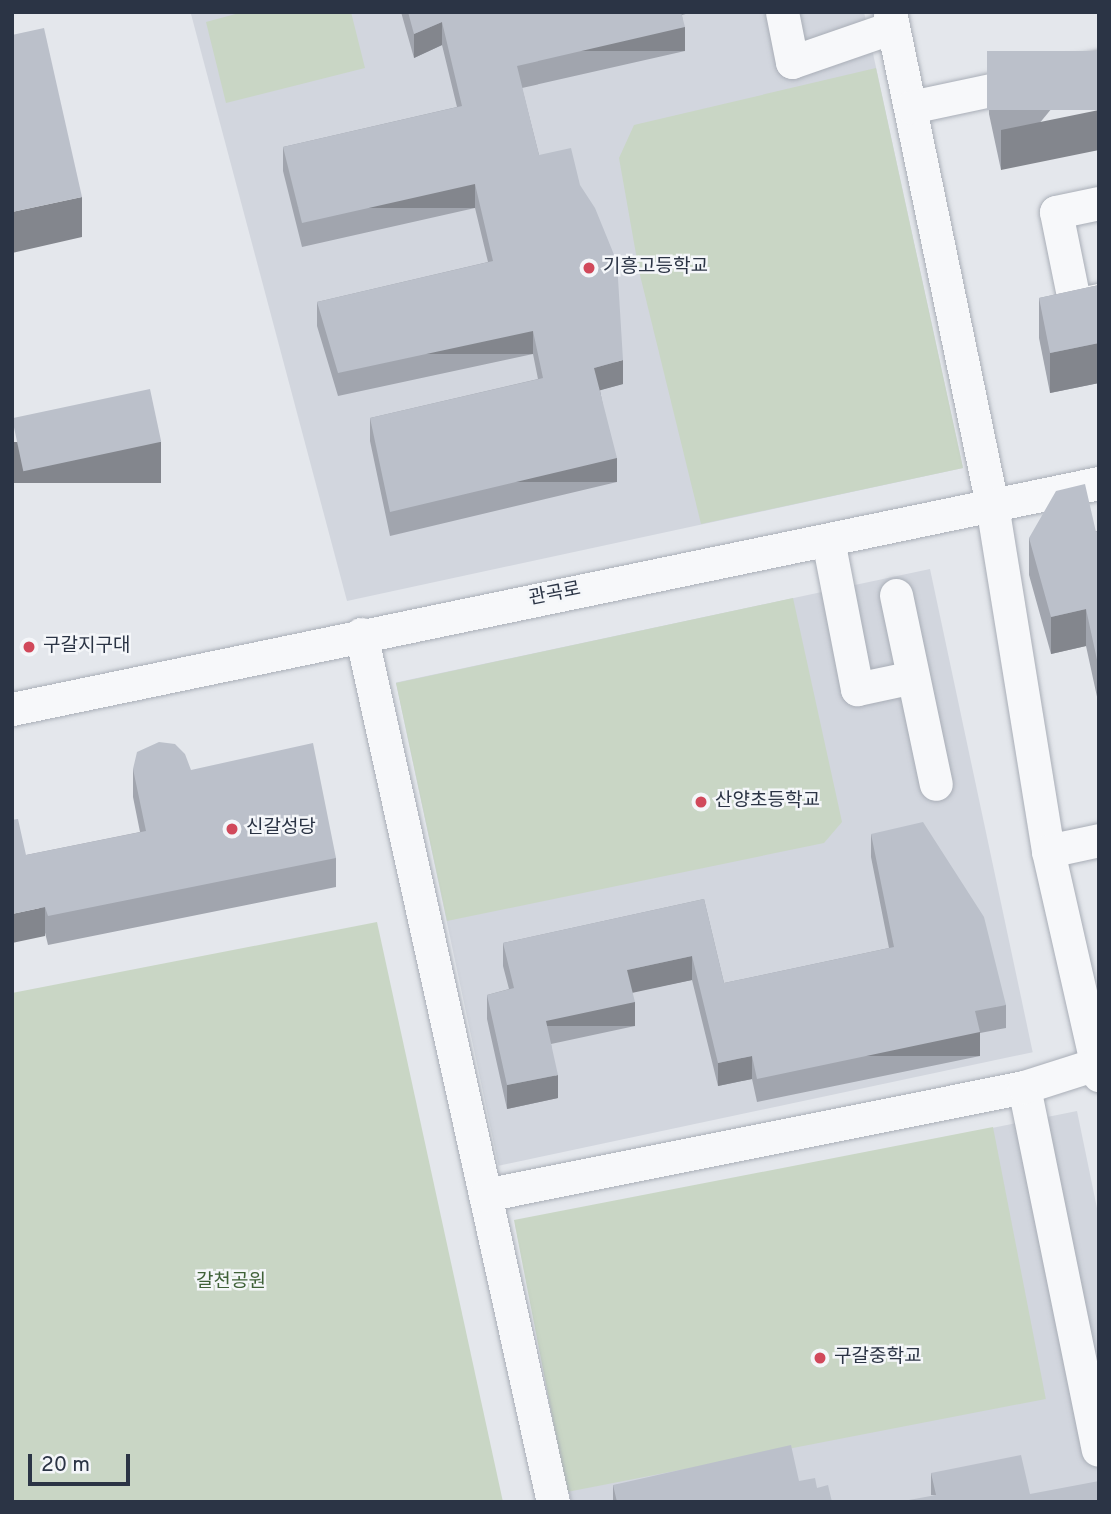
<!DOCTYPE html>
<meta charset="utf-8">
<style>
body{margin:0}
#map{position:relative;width:1111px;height:1514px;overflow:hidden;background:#e4e7ec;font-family:Overpass,"Noto Sans KR",sans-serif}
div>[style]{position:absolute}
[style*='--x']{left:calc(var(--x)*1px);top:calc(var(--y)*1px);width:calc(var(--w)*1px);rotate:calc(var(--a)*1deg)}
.built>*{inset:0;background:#d2d6de;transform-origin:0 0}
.green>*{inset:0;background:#c9d6c5;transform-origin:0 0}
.roads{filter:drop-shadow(0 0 2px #a9aeb7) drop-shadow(0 0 2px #a9aeb7)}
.minor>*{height:33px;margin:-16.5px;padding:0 16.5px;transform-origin:16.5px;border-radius:16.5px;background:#f7f8fa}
.wall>*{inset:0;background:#a1a5ae}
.shaded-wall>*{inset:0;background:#83868d;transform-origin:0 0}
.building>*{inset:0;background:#bbc0ca;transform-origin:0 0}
.dots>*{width:19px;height:19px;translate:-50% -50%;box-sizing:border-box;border:4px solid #f4f6f9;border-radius:50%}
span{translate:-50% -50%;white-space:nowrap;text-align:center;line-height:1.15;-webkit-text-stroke:5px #f4f6f9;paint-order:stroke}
.poi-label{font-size:19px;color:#2b3445}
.left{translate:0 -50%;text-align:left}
.street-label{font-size:19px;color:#2b3445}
.park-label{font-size:19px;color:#3f6138}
.frame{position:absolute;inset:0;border:14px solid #2b3445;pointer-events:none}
.scale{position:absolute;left:28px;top:1454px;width:102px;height:32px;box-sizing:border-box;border:4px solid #2b3445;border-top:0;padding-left:9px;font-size:21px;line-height:24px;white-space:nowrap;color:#2b3445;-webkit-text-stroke:5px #f4f6f9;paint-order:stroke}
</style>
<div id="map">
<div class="built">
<div style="clip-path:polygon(864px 12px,963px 468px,347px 601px,191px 14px)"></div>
<div style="left:930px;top:569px;width:494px;height:546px;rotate:78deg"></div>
<div style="clip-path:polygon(1077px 1111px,1099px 1218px,1099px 1502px,571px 1502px,515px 1224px)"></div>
</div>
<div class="green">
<div style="clip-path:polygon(243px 12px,351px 12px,365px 68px,226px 103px,206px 22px)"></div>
<div style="clip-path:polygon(876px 68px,963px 468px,701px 524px,639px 271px,619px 158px,634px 125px)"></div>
<div style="clip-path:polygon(793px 598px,842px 822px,824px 843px,447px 921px,396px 683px)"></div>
<div style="clip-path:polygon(377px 922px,503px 1502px,12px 1502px,12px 993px)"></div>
<div style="left:993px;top:1127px;width:277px;height:488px;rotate:79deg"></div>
</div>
<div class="roads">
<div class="minor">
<div style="--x:782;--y:12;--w:51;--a:78.7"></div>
<div style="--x:792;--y:62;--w:107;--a:-19.1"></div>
<div style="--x:890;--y:12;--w:503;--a:78.31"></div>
<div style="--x:992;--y:505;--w:351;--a:80.8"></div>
<div style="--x:1048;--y:851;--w:230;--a:77.2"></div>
<div style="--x:911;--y:107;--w:192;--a:-12"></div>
<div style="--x:1099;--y:203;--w:44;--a:168.2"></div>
<div style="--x:1056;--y:212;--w:95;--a:78.5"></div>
<div style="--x:1075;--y:305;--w:25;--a:-12"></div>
<div style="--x:828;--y:540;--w:152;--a:79"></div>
<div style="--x:857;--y:689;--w:57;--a:-12.1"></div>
<div style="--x:896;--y:595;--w:193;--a:78.1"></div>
<div style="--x:361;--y:634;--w:889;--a:77.53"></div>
<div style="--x:12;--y:709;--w:1110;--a:-11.75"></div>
<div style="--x:1048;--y:851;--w:52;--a:-12.2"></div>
<div style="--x:1024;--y:1087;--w:370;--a:78.5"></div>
<div style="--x:485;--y:1195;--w:550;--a:-11.33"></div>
<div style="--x:1024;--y:1087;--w:76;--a:-17.7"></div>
</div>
</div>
<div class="wall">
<div style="clip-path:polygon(401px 12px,693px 12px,682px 15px,685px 51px,522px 88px,539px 155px,623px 384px,600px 390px,617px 482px,390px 536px,370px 441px,370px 418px,538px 379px,533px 354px,338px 396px,317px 326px,317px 302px,488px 262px,475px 208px,302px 247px,283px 171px,283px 147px,457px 107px,442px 45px,414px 58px)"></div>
<div style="clip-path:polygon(1099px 51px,1001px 170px,989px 114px,989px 74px)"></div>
<div style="clip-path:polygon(1099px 285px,1099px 383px,1050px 393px,1039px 338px,1039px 298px)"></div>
<div style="clip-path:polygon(1099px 531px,1099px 706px,1086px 646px,1051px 654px,1029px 575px,1029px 538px)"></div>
<div style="clip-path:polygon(133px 769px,191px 770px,336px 858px,336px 887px,48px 945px,26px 855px,140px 832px,133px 797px)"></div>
<div style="clip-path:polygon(871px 834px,1006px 1005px,1006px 1028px,980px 1033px,980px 1056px,757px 1102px,752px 1079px,718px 1086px,692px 980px,632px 992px,635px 1026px,551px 1044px,558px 1098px,507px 1109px,487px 1019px,487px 995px,509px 989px,503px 966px,503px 943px,704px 899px,724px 983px,889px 948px,871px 857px)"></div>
<div style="clip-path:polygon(931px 1473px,1030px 1494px,1099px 1502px,931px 1495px)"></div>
<div style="clip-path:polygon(799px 1481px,817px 1488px,832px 1502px,613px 1502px,613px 1485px)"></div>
</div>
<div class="shaded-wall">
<div style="clip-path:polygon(442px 22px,442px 45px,414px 58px,414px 34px)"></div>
<div style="left:685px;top:27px;width:24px;height:172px;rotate:90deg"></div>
<div style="clip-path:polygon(1099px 110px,1099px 150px,1001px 170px,1001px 130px)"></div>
<div style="left:475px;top:184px;width:24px;height:177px;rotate:90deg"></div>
<div style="clip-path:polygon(82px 197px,82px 237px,12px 253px,12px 212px)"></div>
<div style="left:533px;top:331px;width:23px;height:199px;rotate:90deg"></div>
<div style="clip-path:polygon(1099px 343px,1099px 383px,1050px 393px,1050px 353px)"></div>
<div style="clip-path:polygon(623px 360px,623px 384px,594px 392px,594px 368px)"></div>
<div style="left:161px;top:442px;width:41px;height:152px;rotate:90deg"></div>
<div style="left:617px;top:458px;width:24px;height:233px;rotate:90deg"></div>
<div style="clip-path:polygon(1086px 609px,1086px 646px,1051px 654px,1051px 617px)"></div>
<div style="clip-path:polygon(45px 907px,45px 936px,12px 943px,12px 914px)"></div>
<div style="clip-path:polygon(692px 956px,692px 980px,627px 994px,627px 970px)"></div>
<div style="left:635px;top:1002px;width:24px;height:91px;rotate:90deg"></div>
<div style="left:980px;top:1032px;width:24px;height:228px;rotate:90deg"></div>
<div style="clip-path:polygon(752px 1056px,752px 1079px,718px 1086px,718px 1063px)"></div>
<div style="clip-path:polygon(558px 1075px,558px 1098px,507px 1109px,507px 1085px)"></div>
</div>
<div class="building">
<div style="clip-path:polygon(408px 12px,681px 12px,685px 27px,517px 66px,539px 155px,571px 148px,580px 185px,595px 208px,617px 262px,623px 360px,594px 368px,617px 458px,390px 512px,370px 418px,543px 378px,533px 331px,338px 373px,317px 302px,493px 261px,475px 184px,302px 223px,283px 147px,462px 106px,442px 22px,414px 34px)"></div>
<div style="clip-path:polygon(44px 28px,82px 197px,12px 212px,12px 35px)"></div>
<div style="left:1099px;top:51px;width:59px;height:112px;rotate:90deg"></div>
<div style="clip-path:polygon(1099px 285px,1099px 343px,1050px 353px,1039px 298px)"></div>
<div style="left:150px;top:389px;width:54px;height:141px;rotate:78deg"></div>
<div style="clip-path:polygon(1085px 484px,1096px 532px,1099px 531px,1099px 669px,1086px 609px,1051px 617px,1029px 538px,1056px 491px)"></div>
<div style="clip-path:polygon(159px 742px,175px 744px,185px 754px,191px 770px,313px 743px,336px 858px,48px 916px,45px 907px,12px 914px,12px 820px,18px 819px,26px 855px,146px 831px,133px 769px,137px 752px)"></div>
<div style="clip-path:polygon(923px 822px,984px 917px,1006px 1005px,975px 1011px,980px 1032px,757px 1079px,752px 1056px,718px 1063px,692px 956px,627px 970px,635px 1002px,546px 1021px,558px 1075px,507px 1085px,487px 995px,514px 988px,503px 943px,704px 899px,724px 983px,894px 947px,871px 834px)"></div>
<div style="clip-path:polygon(791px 1445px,799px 1481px,815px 1478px,817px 1488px,828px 1485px,832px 1502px,617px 1502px,613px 1485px)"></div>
<div style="clip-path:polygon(1021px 1455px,1030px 1494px,1099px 1481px,1099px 1502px,910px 1502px,909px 1500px,936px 1495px,931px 1473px)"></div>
</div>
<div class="dots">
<div style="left:589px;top:268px;background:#d1495b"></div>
<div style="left:29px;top:647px;background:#d1495b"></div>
<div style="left:701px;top:802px;background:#d1495b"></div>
<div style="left:232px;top:829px;background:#d1495b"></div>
<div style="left:820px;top:1358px;background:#d1495b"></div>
</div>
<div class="poi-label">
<span class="left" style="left:603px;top:268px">기흥고등학교</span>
<span class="left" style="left:43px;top:647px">구갈지구대</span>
<span class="left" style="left:715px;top:802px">산양초등학교</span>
<span class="left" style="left:246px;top:829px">신갈성당</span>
<span class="left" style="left:834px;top:1358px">구갈중학교</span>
</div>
<div class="street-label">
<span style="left:555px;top:595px;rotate:-11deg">관곡로</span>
</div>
<div class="park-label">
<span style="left:231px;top:1283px">갈천공원</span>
</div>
<div class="frame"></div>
<div class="scale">20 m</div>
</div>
